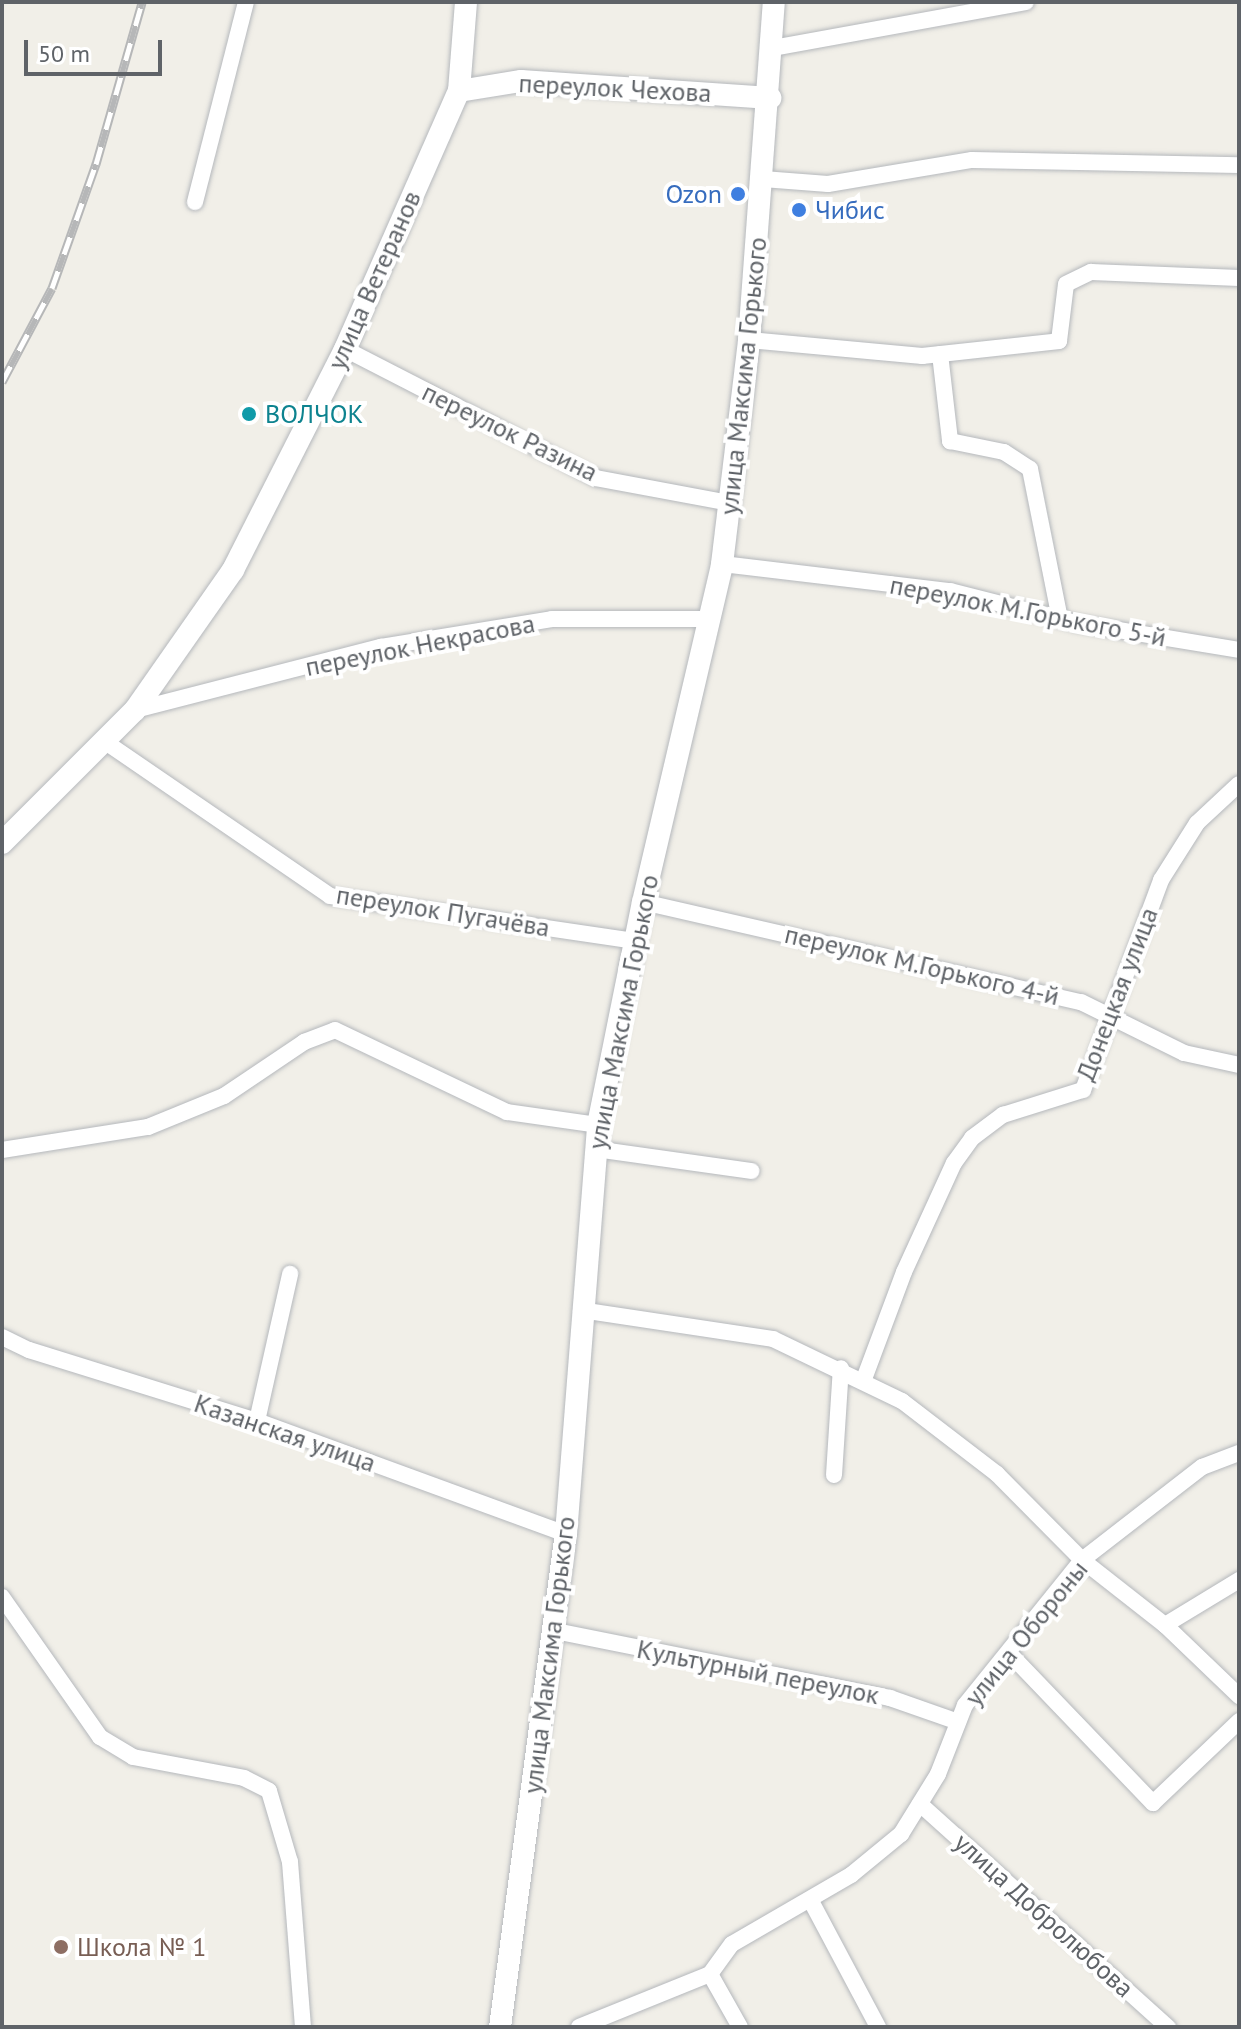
<!DOCTYPE html>
<meta charset="utf-8">
<style>
body{margin:0}
#map{position:relative;width:1241px;height:2029px;overflow:hidden;background:#f1efe8;font-family:"PT Sans",sans-serif}
div>[style]{position:absolute}
[style*='--x']{left:calc(var(--x)*1px);top:calc(var(--y)*1px);width:calc(var(--w)*1px);rotate:calc(var(--a)*1deg)}
.roads{filter:drop-shadow(0 0 2px #b5b8bc) drop-shadow(0 0 2px #b5b8bc)}
.street>*{height:16px;margin:-8px;padding:0 8px;transform-origin:8px;border-radius:8px;background:#fff}
.secondary>*{height:22px;margin:-11px;padding:0 11px;transform-origin:11px;border-radius:11px;background:#fff}
.rail>*{height:9px;margin-top:-4.5px;transform-origin:0;background:repeating-linear-gradient(90deg,#fff 0 18px,#b6b7b8 0 36px);box-sizing:border-box;border-block:2px solid #b6b7b8}
.dots>*{width:22px;height:22px;translate:-50% -50%;box-sizing:border-box;border:4px solid #fff;border-radius:50%}
span{translate:-50% -50%;white-space:nowrap;text-align:center;line-height:1.15;-webkit-text-stroke:8px #fff;paint-order:stroke}
.street-label{font-size:26px;color:#5f6368}
.shop-label{font-size:26px;color:#366cbe}
.right{translate:-100% -50%;text-align:right}
.left{translate:0 -50%;text-align:left}
.culture-label{font-size:26px;color:#0d838f}
.education-label{font-size:26px;color:#785e54}
.frame{position:absolute;inset:0;border:4px solid #5f6368;pointer-events:none}
.scale{position:absolute;left:24px;top:40px;width:138px;height:36px;box-sizing:border-box;border:4px solid #5f6368;border-top:0;padding-left:10px;font-size:24px;line-height:28px;white-space:nowrap;color:#5f6368;-webkit-text-stroke:6px #fff;paint-order:stroke}
</style>
<div id="map">
<div class="roads">
<div class="street">
<div style="--x:773;--y:48;--w:257;--a:-10.3"></div>
<div style="--x:763;--y:179;--w:65;--a:4.4"></div>
<div style="--x:828;--y:184;--w:146;--a:-9.5"></div>
<div style="--x:972;--y:160;--w:267;--a:1.1"></div>
<div style="--x:195;--y:202;--w:206;--a:-75.7"></div>
<div style="--x:749;--y:340;--w:174;--a:5.3"></div>
<div style="--x:922;--y:356;--w:138;--a:-6.2"></div>
<div style="--x:1059;--y:341;--w:57;--a:-83"></div>
<div style="--x:1066;--y:284;--w:28;--a:-26"></div>
<div style="--x:1091;--y:272;--w:148;--a:2.3"></div>
<div style="--x:345;--y:349;--w:282;--a:27.2"></div>
<div style="--x:596;--y:478;--w:136;--a:10.6"></div>
<div style="--x:940;--y:354;--w:88;--a:83.4"></div>
<div style="--x:950;--y:441;--w:55;--a:11.5"></div>
<div style="--x:1004;--y:452;--w:31;--a:33"></div>
<div style="--x:1030;--y:469;--w:153;--a:78.7"></div>
<div style="--x:722;--y:564;--w:230;--a:6.8"></div>
<div style="--x:950;--y:591;--w:130;--a:14.3"></div>
<div style="--x:1076;--y:623;--w:165;--a:9.4"></div>
<div style="--x:135;--y:710;--w:254;--a:-14.4"></div>
<div style="--x:381;--y:647;--w:173;--a:-9.3"></div>
<div style="--x:552;--y:619;--w:158;--a:0"></div>
<div style="--x:104;--y:741;--w:274;--a:34.4"></div>
<div style="--x:330;--y:896;--w:308;--a:8.4"></div>
<div style="--x:643;--y:902;--w:449;--a:12.9"></div>
<div style="--x:1081;--y:1002;--w:115;--a:26.3"></div>
<div style="--x:1184;--y:1053;--w:56;--a:12.3"></div>
<div style="--x:595;--y:1149;--w:158;--a:8"></div>
<div style="--x:2;--y:1150;--w:148;--a:-9"></div>
<div style="--x:148;--y:1127;--w:82;--a:-22.2"></div>
<div style="--x:224;--y:1096;--w:97;--a:-34"></div>
<div style="--x:304;--y:1042;--w:33;--a:-21"></div>
<div style="--x:335;--y:1030;--w:191;--a:25.5"></div>
<div style="--x:507;--y:1112;--w:92;--a:8.1"></div>
<div style="--x:581;--y:1310;--w:194;--a:8.6"></div>
<div style="--x:773;--y:1339;--w:143;--a:25.7"></div>
<div style="--x:902;--y:1401;--w:120;--a:37.5"></div>
<div style="--x:997;--y:1474;--w:121;--a:45.3"></div>
<div style="--x:1082;--y:1560;--w:105;--a:38.1"></div>
<div style="--x:1165;--y:1625;--w:103;--a:43.8"></div>
<div style="--x:2;--y:1337;--w:30;--a:26"></div>
<div style="--x:29;--y:1350;--w:239;--a:17.3"></div>
<div style="--x:257;--y:1421;--w:329;--a:20.1"></div>
<div style="--x:864;--y:1379;--w:114;--a:-69.5"></div>
<div style="--x:904;--y:1272;--w:120;--a:-65.4"></div>
<div style="--x:954;--y:1163;--w:31;--a:-54"></div>
<div style="--x:972;--y:1138;--w:39;--a:-37"></div>
<div style="--x:1003;--y:1115;--w:84;--a:-17.4"></div>
<div style="--x:1083;--y:1090;--w:224;--a:-69.6"></div>
<div style="--x:1161;--y:880;--w:67;--a:-57.7"></div>
<div style="--x:1197;--y:823;--w:57;--a:-42.9"></div>
<div style="--x:257;--y:1421;--w:151;--a:-77.3"></div>
<div style="--x:834;--y:1475;--w:107;--a:-86.3"></div>
<div style="--x:2;--y:1597;--w:171;--a:55"></div>
<div style="--x:100;--y:1737;--w:39;--a:31"></div>
<div style="--x:133;--y:1757;--w:113;--a:10.7"></div>
<div style="--x:244;--y:1778;--w:28;--a:27"></div>
<div style="--x:269;--y:1791;--w:74;--a:73.5"></div>
<div style="--x:290;--y:1862;--w:166;--a:85.5"></div>
<div style="--x:1165;--y:1625;--w:87;--a:-31.3"></div>
<div style="--x:555;--y:1631;--w:342;--a:11.3"></div>
<div style="--x:890;--y:1698;--w:72;--a:19.4"></div>
<div style="--x:1009;--y:1653;--w:208;--a:46.2"></div>
<div style="--x:1153;--y:1803;--w:119;--a:-43.6"></div>
<div style="--x:920;--y:1804;--w:334;--a:42"></div>
<div style="--x:811;--y:1901;--w:143;--a:62"></div>
<div style="--x:710;--y:1974;--w:61;--a:60.5"></div>
<div style="--x:579;--y:2027;--w:141;--a:-22"></div>
<div style="--x:710;--y:1974;--w:37;--a:-54"></div>
<div style="--x:732;--y:1944;--w:138;--a:-30.1"></div>
<div style="--x:851;--y:1875;--w:65;--a:-39.4"></div>
<div style="--x:901;--y:1834;--w:70;--a:-58.3"></div>
<div style="--x:938;--y:1774;--w:74;--a:-68.6"></div>
<div style="--x:965;--y:1705;--w:186;--a:-51.1"></div>
<div style="--x:1082;--y:1560;--w:152;--a:-37.8"></div>
<div style="--x:1202;--y:1467;--w:40;--a:-21"></div>
</div>
<div class="secondary">
<div style="--x:459;--y:91;--w:63;--a:-9.2"></div>
<div style="--x:521;--y:81;--w:250;--a:3.9"></div>
<div style="--x:2;--y:843;--w:188;--a:-45"></div>
<div style="--x:135;--y:710;--w:171;--a:-55"></div>
<div style="--x:233;--y:570;--w:248;--a:-63.1"></div>
<div style="--x:345;--y:349;--w:282;--a:-66.2"></div>
<div style="--x:459;--y:91;--w:89;--a:-85.5"></div>
<div style="--x:500;--y:2027;--w:497;--a:-82.4"></div>
<div style="--x:566;--y:1534;--w:410;--a:-85.5"></div>
<div style="--x:598;--y:1125;--w:227;--a:-78.6"></div>
<div style="--x:643;--y:902;--w:347;--a:-76.8"></div>
<div style="--x:722;--y:564;--w:226;--a:-83.1"></div>
<div style="--x:749;--y:340;--w:339;--a:-85.8"></div>
</div>
</div>
<div class="rail">
<div style="--x:2;--y:382;--w:106;--a:-62"></div>
<div style="--x:52;--y:288;--w:132;--a:-70.5"></div>
<div style="--x:96;--y:164;--w:168;--a:-74.1"></div>
</div>
<div class="dots">
<div style="left:738px;top:194px;background:#3f7fe0"></div>
<div style="left:799px;top:210px;background:#3f7fe0"></div>
<div style="left:249px;top:414px;background:#0f9aa8"></div>
<div style="left:61px;top:1947px;background:#8d6e63"></div>
</div>
<div class="street-label">
<span style="left:615px;top:88px;rotate:3deg">переулок Чехова</span>
<span style="left:374px;top:280px;rotate:-66deg">улица Ветеранов</span>
<span style="left:743px;top:376px;rotate:-84deg">улица Максима Горького</span>
<span style="left:510px;top:432px;rotate:26deg">переулок Разина</span>
<span style="left:1028px;top:611px;rotate:11deg">переулок М.Горького 5-й</span>
<span style="left:420px;top:645px;rotate:-11deg">переулок Некрасова</span>
<span style="left:443px;top:911px;rotate:9deg">переулок Пугачёва</span>
<span style="left:922px;top:965px;rotate:13deg">переулок М.Горького 4-й</span>
<span style="left:1117px;top:994px;rotate:-69deg">Донецкая улица</span>
<span style="left:623px;top:1012px;rotate:-79deg">улица Максима Горького</span>
<span style="left:285px;top:1433px;rotate:19deg">Казанская улица</span>
<span style="left:1026px;top:1633px;rotate:-51deg">улица Обороны</span>
<span style="left:549px;top:1655px;rotate:-83deg">улица Максима Горького</span>
<span style="left:758px;top:1672px;rotate:11deg">Культурный переулок</span>
<span style="left:1044px;top:1915px;rotate:42deg">улица Добролюбова</span>
</div>
<div class="shop-label">
<span class="right" style="left:722px;top:194px">Ozon</span>
<span class="left" style="left:815px;top:210px">Чибис</span>
</div>
<div class="culture-label">
<span class="left" style="left:265px;top:414px">ВОЛЧОК</span>
</div>
<div class="education-label">
<span class="left" style="left:77px;top:1947px">Школа № 1</span>
</div>
<div class="frame"></div>
<div class="scale">50 m</div>
</div>
